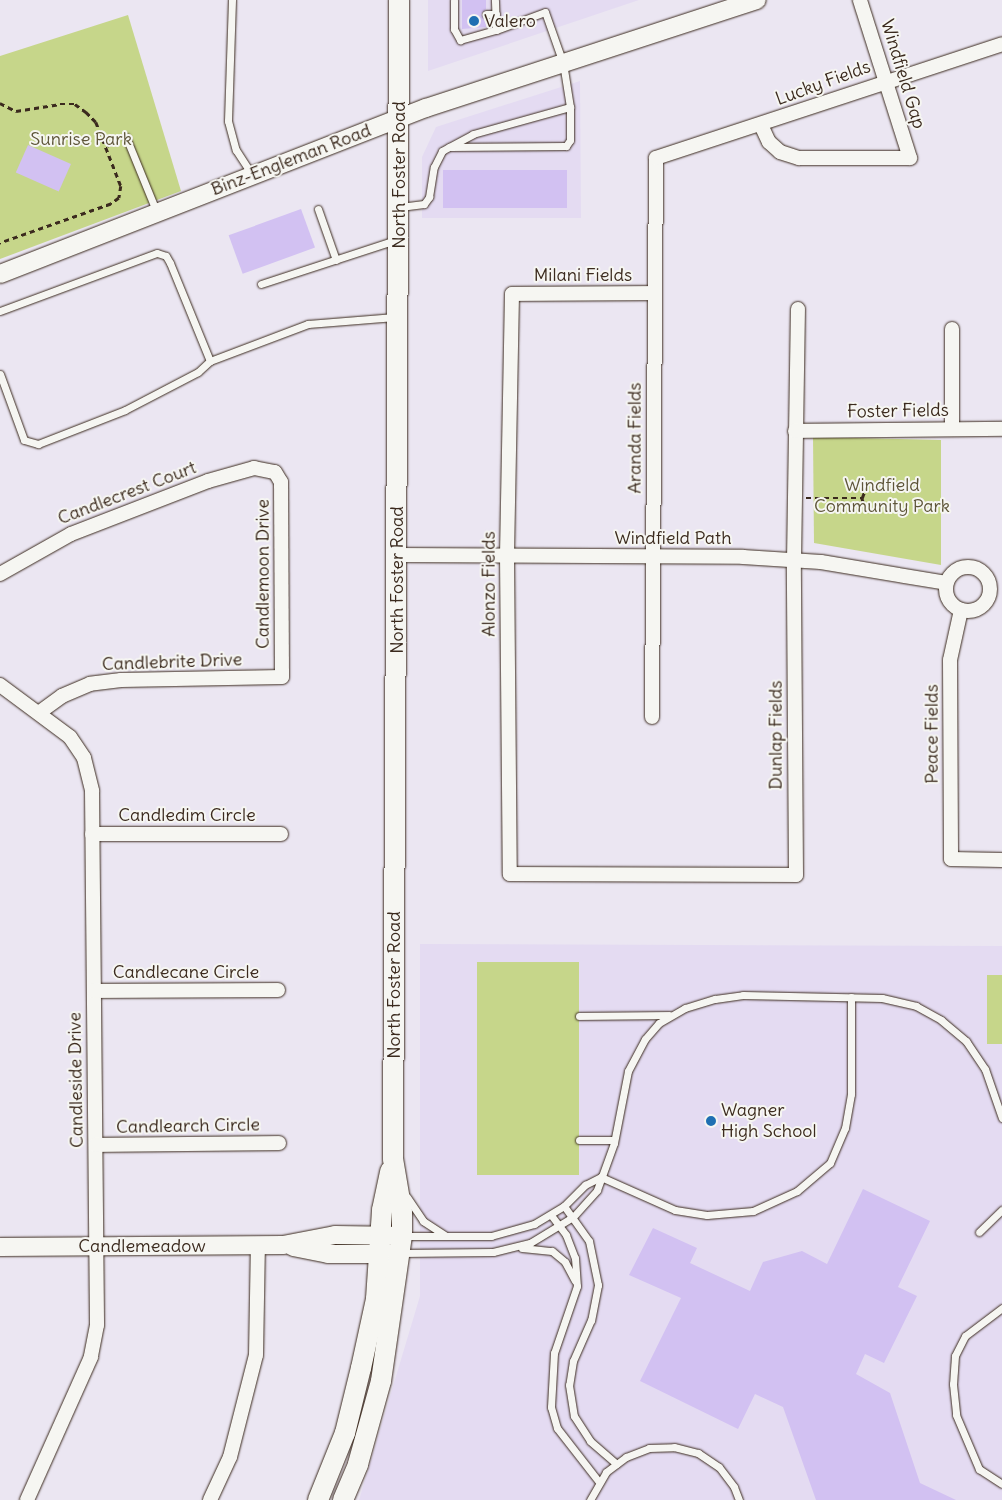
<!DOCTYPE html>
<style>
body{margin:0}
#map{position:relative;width:1002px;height:1500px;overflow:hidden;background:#ebe6f2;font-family:Delius,sans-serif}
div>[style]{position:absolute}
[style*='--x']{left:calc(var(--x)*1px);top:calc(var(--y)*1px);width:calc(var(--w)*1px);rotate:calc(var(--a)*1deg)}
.built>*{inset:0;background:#e4dbf2}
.green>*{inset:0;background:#c6d68a;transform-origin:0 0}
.building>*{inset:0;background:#d2c1f2;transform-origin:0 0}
.path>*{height:2.5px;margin-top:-1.25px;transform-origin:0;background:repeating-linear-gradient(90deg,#3b2a1e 0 5px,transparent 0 9px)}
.roads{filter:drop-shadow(0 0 1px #3b2a1e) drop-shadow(0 0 1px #3b2a1e)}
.service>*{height:7px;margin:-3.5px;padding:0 3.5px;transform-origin:3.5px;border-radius:3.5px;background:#f6f6f2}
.minor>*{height:14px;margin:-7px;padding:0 7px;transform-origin:7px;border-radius:7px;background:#f6f6f2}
.minor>.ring{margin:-7px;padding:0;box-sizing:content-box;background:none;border:14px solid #f6f6f2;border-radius:50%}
.tertiary>*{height:18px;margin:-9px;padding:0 9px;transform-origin:9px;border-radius:9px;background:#f6f6f2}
.secondary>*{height:20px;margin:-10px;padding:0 10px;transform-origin:10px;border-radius:10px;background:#f6f6f2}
.dots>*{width:14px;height:14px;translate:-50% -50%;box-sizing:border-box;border:2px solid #f6f6f2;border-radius:50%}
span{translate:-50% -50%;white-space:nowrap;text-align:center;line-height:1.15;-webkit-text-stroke:4px #f6f6f2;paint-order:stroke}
.poi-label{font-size:18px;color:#3b2a1e}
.left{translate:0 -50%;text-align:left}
.street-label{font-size:18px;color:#3b2a1e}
.park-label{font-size:18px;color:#5e5539}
</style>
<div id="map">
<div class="built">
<div style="clip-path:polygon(428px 0,639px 0,428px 71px)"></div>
<div style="clip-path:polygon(580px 81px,581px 218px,422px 218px,422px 157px,436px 127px)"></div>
<div style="clip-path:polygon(420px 944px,1002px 946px,1002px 1500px,359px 1500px,420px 1296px)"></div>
</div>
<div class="green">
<div style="clip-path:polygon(128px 15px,181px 191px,0 259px,0 56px)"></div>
<div style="clip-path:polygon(813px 437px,941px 440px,941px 565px,814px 543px)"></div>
<div style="left:477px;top:962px;width:102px;height:213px"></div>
<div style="left:1002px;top:975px;width:69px;height:15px;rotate:90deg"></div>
</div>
<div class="building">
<div style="clip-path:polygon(462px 0,486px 0,486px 9px,481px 14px,486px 19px,486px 27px,462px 29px)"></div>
<div style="left:28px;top:145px;width:47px;height:30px;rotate:24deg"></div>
<div style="left:443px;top:170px;width:124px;height:38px"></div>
<div style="left:301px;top:209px;width:41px;height:77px;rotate:70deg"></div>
<div style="clip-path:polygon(863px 1189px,930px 1221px,898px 1287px,917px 1296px,884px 1363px,865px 1354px,856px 1374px,890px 1393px,920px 1483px,956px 1500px,816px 1500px,783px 1407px,755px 1394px,738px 1429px,640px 1381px,681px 1298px,629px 1275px,653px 1228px,697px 1248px,690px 1263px,750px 1291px,763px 1262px,802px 1251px,827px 1264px)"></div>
</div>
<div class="path">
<div style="--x:0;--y:103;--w:18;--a:27"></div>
<div style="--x:16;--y:111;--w:45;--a:-9"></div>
<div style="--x:60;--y:104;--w:15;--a:0"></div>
<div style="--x:75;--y:104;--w:14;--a:36"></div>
<div style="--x:86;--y:112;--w:14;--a:45"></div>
<div style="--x:96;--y:122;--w:69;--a:68.7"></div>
<div style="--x:121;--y:186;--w:12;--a:99"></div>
<div style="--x:119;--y:198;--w:10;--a:143"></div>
<div style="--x:111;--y:204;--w:118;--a:160.6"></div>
<div style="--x:107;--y:146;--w:13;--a:-27"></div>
<div style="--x:806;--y:498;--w:56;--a:0"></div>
<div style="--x:862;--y:498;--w:17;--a:-69"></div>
<div style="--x:862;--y:498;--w:13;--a:72"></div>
</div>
<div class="roads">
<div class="service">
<div style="--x:232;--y:0;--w:121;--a:91.9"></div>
<div style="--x:228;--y:121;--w:30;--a:75"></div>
<div style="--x:236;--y:150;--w:30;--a:57"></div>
<div style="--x:454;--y:0;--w:29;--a:90"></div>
<div style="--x:454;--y:29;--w:13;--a:61"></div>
<div style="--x:460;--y:40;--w:37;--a:-16"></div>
<div style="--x:486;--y:14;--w:10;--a:0"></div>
<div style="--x:126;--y:137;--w:82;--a:67.8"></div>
<div style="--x:450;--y:147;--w:116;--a:-0.5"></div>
<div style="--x:566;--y:146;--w:7;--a:-56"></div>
<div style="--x:570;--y:140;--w:33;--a:-90"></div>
<div style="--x:400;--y:207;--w:24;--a:-7"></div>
<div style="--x:424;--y:204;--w:9;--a:-54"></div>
<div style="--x:429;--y:197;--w:30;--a:-81"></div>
<div style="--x:434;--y:167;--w:18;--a:-63"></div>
<div style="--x:442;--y:151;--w:8;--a:-30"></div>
<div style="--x:449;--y:147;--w:27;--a:-28"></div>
<div style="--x:473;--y:134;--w:101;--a:-15.6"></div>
<div style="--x:570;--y:107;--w:45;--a:-99"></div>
<div style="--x:563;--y:63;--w:54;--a:-109.4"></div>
<div style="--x:545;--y:12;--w:52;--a:159.8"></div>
<div style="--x:496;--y:30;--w:30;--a:-92"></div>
<div style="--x:318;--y:209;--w:54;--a:70.6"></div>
<div style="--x:261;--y:284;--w:142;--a:-18.1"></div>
<div style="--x:0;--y:311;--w:167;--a:-20.3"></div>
<div style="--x:157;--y:253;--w:9;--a:18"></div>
<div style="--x:166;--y:256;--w:8;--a:60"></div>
<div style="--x:170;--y:263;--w:106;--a:67.8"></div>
<div style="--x:0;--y:374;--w:70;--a:70"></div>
<div style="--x:24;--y:440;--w:15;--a:16"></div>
<div style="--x:38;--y:444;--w:93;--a:-21.3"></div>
<div style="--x:125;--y:410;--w:82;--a:-27.5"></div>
<div style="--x:198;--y:372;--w:16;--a:-43"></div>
<div style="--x:210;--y:361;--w:105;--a:-20.7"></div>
<div style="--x:308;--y:324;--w:87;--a:-4.6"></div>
<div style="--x:579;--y:1016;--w:90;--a:-0.6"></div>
<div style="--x:579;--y:1140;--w:35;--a:0"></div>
<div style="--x:601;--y:1177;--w:81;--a:24"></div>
<div style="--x:675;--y:1210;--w:32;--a:9"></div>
<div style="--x:707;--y:1215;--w:46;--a:-5"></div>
<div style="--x:753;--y:1211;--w:48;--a:-24.4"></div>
<div style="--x:797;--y:1191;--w:43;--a:-40.3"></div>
<div style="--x:830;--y:1163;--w:38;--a:-67"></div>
<div style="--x:845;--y:1128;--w:35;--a:-80"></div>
<div style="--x:851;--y:1094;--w:97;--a:-90"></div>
<div style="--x:407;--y:1197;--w:29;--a:56"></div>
<div style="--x:423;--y:1221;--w:27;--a:33"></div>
<div style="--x:564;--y:1206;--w:43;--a:54.5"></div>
<div style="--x:589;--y:1241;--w:45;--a:78.4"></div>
<div style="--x:598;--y:1285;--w:36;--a:101"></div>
<div style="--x:591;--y:1320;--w:45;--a:113.7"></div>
<div style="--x:573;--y:1361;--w:24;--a:99"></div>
<div style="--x:569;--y:1385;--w:31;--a:81"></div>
<div style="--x:574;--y:1416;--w:30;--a:57"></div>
<div style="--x:590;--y:1441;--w:35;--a:41"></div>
<div style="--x:551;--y:1215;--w:25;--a:53"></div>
<div style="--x:566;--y:1235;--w:25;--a:69"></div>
<div style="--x:575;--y:1258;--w:28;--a:86"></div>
<div style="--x:577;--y:1286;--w:71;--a:108.9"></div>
<div style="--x:554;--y:1353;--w:54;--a:93.2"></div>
<div style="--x:551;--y:1407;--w:22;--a:74"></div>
<div style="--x:557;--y:1428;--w:68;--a:52.1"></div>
<div style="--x:979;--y:1232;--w:32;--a:-44"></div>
<div style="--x:404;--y:1236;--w:87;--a:0"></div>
<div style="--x:491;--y:1236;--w:45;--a:-15.6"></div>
<div style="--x:534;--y:1224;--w:35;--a:-31"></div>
<div style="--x:564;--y:1206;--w:30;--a:-45"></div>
<div style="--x:585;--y:1185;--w:18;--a:-27"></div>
<div style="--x:522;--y:1248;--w:30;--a:6"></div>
<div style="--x:552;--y:1251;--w:17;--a:40"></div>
<div style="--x:565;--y:1262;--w:21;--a:62"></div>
<div style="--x:401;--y:1253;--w:92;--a:-0.6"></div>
<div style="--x:493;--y:1252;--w:38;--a:-14"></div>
<div style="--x:530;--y:1243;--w:50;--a:-31.2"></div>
<div style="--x:573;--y:1217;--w:36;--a:-48"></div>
<div style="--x:597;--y:1190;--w:50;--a:-70.1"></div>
<div style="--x:614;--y:1143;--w:73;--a:-79"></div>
<div style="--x:628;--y:1071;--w:36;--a:-62"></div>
<div style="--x:645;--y:1039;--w:21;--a:-49"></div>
<div style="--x:659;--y:1023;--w:30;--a:-30"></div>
<div style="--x:685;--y:1008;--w:31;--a:-17"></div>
<div style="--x:715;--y:999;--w:28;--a:-8"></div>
<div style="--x:743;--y:995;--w:139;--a:1.2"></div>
<div style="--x:882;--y:998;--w:35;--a:13"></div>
<div style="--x:916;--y:1006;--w:29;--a:29"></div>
<div style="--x:941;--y:1020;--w:33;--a:40"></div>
<div style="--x:966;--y:1041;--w:34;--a:56"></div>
<div style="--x:985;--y:1069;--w:52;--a:70.9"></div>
<div style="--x:1002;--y:1308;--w:46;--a:142.9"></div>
<div style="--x:965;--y:1336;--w:22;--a:117"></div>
<div style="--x:955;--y:1356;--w:28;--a:94"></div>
<div style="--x:953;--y:1384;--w:31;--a:84"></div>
<div style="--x:956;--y:1415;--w:59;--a:66.9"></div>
<div style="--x:979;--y:1469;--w:27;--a:33"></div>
<div style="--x:590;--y:1500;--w:32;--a:-60"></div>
<div style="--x:606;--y:1472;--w:25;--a:-37"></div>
<div style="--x:626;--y:1457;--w:25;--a:-21"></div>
<div style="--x:649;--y:1448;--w:25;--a:-2"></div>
<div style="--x:674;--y:1447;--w:25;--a:14"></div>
<div style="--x:698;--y:1453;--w:25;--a:34"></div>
<div style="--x:719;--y:1467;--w:25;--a:53"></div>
<div style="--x:734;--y:1487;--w:14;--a:69"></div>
</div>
<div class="minor">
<div style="--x:761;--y:125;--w:19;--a:65"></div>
<div style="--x:769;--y:142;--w:15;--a:42"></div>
<div style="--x:780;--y:152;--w:20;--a:18"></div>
<div style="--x:799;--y:158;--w:111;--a:0"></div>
<div style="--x:910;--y:158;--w:166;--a:-107.6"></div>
<div style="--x:654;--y:293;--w:142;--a:179.6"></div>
<div style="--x:512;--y:294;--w:262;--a:91.1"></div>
<div style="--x:507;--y:556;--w:318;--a:89.5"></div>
<div style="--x:510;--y:874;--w:286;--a:0.2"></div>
<div style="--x:796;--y:875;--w:314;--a:-90.4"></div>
<div style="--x:794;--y:561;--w:252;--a:-89.1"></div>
<div style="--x:952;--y:429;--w:100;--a:-90"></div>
<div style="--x:795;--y:431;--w:207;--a:-0.6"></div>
<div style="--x:397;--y:555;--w:346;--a:0.3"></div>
<div style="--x:743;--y:557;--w:78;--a:3.7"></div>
<div style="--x:821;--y:562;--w:127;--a:9.5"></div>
<div class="ring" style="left:946px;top:567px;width:30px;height:30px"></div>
<div style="--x:0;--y:574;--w:81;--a:-29.4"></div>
<div style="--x:71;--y:534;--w:147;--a:-21.1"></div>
<div style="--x:208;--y:481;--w:48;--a:-15.8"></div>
<div style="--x:254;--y:468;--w:21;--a:11"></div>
<div style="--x:275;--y:472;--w:12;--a:59"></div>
<div style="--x:281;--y:482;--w:195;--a:89.7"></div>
<div style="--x:282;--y:677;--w:161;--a:178.9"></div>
<div style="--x:121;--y:680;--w:31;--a:173"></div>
<div style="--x:90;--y:684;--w:30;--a:157"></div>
<div style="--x:62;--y:696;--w:27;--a:144"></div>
<div style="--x:961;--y:610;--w:51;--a:102.4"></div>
<div style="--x:950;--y:660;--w:199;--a:89.7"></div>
<div style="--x:951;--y:859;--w:51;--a:1.1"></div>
<div style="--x:0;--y:685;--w:87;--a:36.6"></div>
<div style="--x:70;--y:737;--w:25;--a:56"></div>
<div style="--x:84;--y:758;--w:34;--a:76"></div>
<div style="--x:92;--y:791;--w:534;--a:89.46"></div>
<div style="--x:97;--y:1325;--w:33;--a:101"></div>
<div style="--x:91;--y:1357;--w:157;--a:114.1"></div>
<div style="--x:652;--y:717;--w:559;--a:-89.59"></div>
<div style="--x:656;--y:158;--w:364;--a:-18.2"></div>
<div style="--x:92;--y:834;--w:189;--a:0"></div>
<div style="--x:94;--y:991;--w:184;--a:-0.3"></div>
<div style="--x:96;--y:1145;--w:183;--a:-0.6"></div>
<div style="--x:210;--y:1500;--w:47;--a:-65.1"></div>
<div style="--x:230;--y:1457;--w:105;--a:-75.7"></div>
<div style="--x:256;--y:1355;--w:110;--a:-89"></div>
</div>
<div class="tertiary">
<div style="--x:0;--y:274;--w:457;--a:-21.3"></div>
<div style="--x:426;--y:108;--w:348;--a:-18.1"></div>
<div style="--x:0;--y:1247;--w:283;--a:-0.4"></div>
<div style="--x:283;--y:1245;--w:53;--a:-10.9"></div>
<div style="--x:335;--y:1235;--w:67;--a:0.9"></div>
<div style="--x:293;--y:1247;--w:36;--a:11"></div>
<div style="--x:328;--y:1254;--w:64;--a:0"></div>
</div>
<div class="secondary">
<div style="--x:318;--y:1500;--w:72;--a:-68.1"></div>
<div style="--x:345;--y:1433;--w:67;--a:-76.2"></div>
<div style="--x:361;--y:1368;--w:71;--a:-77.7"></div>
<div style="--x:376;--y:1299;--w:89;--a:-86.1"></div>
<div style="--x:382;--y:1210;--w:40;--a:-78"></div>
<div style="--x:343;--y:1500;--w:39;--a:-67"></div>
<div style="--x:358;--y:1464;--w:86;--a:-74.5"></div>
<div style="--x:381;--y:1381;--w:147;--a:-81.8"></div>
<div style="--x:402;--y:1236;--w:24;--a:-90"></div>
<div style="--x:402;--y:1212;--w:54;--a:-99.6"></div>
<div style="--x:393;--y:1159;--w:1159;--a:-89.7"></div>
</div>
</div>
<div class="dots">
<div style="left:474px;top:21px;background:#1f6fb2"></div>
<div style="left:711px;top:1121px;background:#1f6fb2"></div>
</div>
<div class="poi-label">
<span class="left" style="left:484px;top:21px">Valero</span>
<span class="left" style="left:721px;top:1121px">Wagner<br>High School</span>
</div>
<div class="street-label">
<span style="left:903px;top:74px;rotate:73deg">Windfield Gap</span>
<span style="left:823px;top:83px;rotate:-20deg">Lucky Fields</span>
<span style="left:291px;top:160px;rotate:-21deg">Binz-Engleman Road</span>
<span style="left:399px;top:175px;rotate:-90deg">North Foster Road</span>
<span style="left:583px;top:275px">Milani Fields</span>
<span style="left:898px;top:411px;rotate:-1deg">Foster Fields</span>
<span style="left:635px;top:438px;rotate:-90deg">Aranda Fields</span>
<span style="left:127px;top:493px;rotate:-21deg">Candlecrest Court</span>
<span style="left:673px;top:538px">Windfield Path</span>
<span style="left:263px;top:574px;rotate:-90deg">Candlemoon Drive</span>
<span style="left:397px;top:580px;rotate:-90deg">North Foster Road</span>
<span style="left:489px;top:584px;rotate:-90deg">Alonzo Fields</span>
<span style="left:172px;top:662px;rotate:-2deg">Candlebrite Drive</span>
<span style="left:932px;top:734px;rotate:-90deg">Peace Fields</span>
<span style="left:776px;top:735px;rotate:-90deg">Dunlap Fields</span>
<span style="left:187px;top:815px">Candledim Circle</span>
<span style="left:186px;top:972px">Candlecane Circle</span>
<span style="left:394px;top:985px;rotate:-90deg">North Foster Road</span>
<span style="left:76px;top:1080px;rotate:-91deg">Candleside Drive</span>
<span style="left:188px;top:1126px;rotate:-1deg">Candlearch Circle</span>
<span style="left:142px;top:1246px">Candlemeadow</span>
</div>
<div class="park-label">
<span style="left:81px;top:139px">Sunrise Park</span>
<span style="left:882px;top:496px">Windfield<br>Community Park</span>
</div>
</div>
